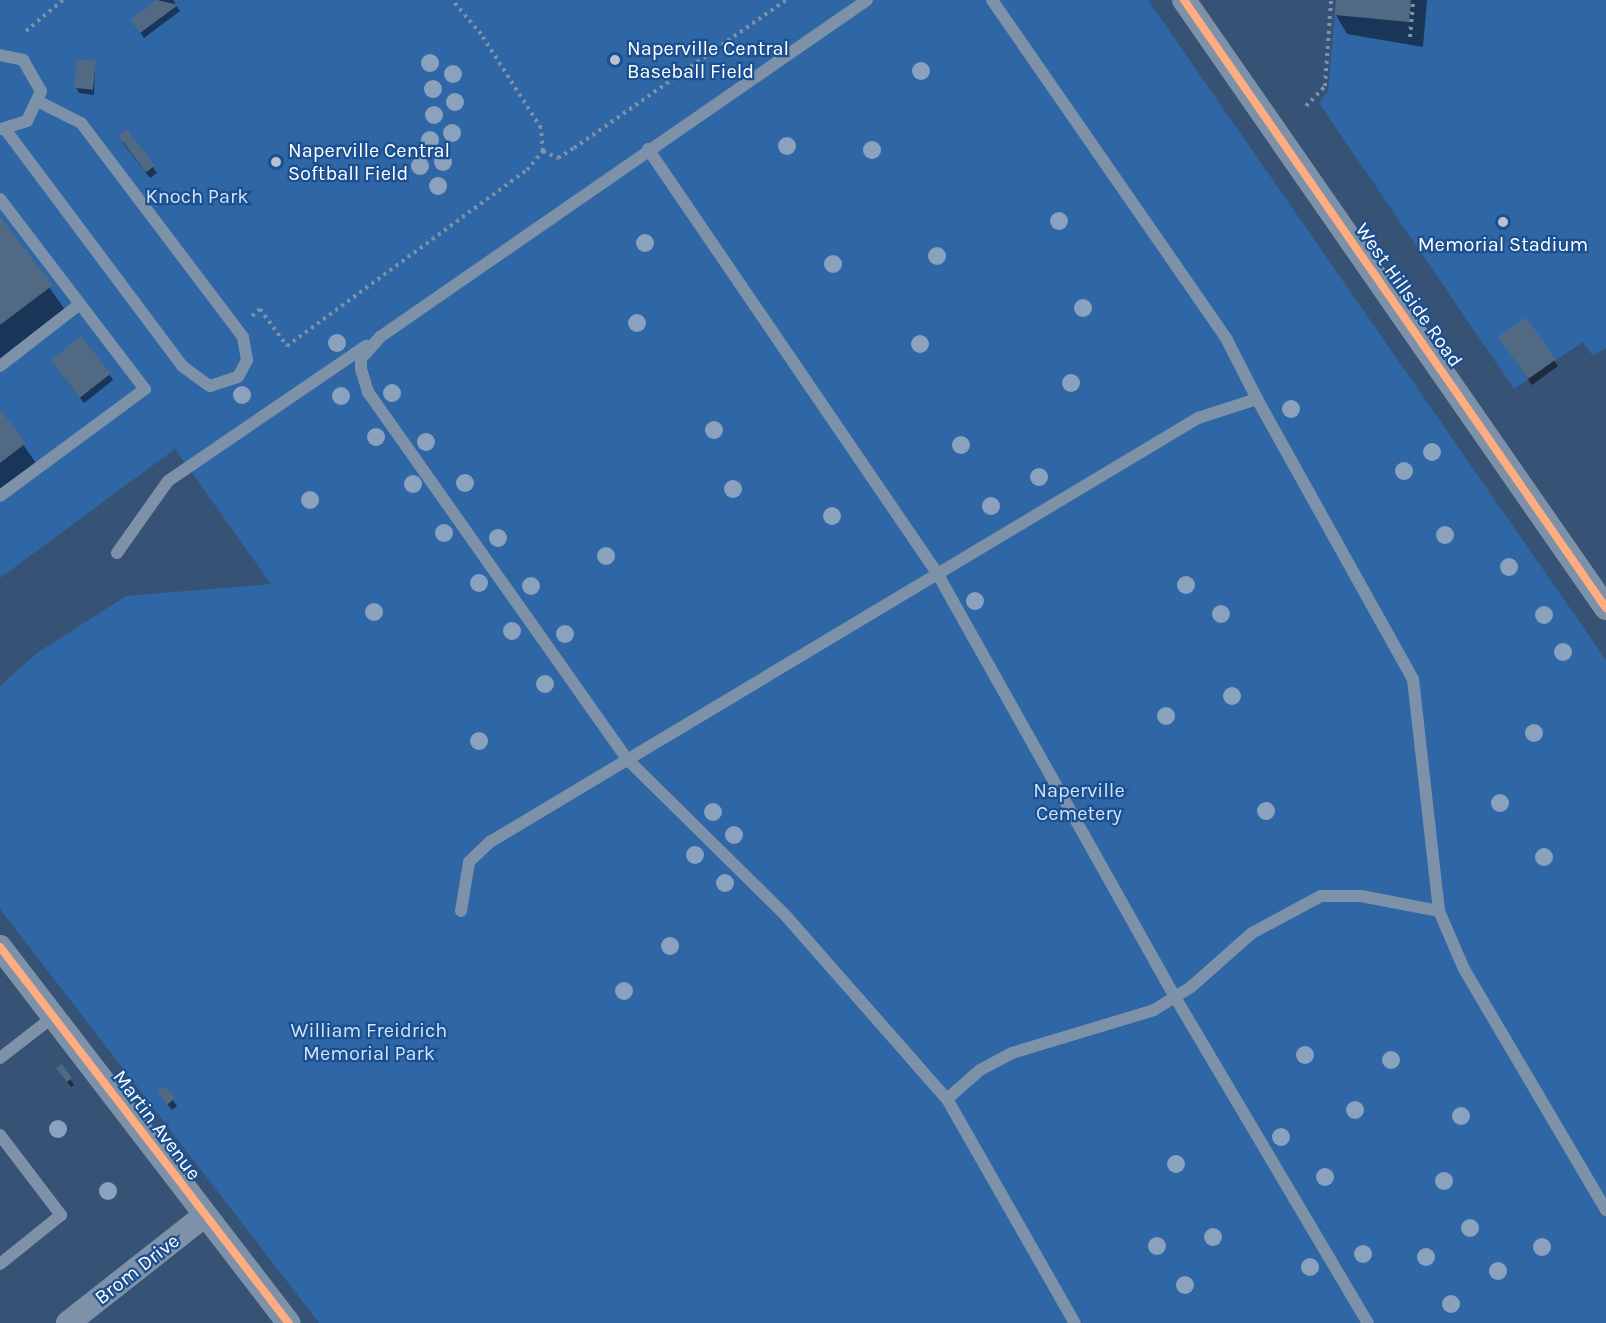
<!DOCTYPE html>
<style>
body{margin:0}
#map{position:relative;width:1606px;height:1323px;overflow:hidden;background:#365274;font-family:Karla,sans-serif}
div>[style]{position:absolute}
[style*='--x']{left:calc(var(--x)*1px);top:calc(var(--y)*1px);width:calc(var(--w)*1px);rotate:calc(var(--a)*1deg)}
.green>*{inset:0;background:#2f66a5}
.shadow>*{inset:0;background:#0007}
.building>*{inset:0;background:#526984;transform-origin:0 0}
.path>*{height:4px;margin-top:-2px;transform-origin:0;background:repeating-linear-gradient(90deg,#7d92a8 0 3px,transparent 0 7.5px)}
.lane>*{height:12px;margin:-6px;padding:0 6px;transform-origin:6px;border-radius:6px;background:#7d92a8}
.street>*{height:24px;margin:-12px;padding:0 12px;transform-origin:12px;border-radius:12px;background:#7d92a8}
.cycleway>*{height:8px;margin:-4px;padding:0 4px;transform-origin:4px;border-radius:4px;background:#ffac80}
.trees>*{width:18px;height:18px;margin:-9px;border-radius:50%;background:#8aa2be}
.dots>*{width:16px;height:16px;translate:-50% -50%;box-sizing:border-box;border:3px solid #1b4f8f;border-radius:50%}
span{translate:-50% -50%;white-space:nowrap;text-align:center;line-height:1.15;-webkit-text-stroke:4.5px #1b4f8f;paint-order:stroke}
.poi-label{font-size:20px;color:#fff}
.left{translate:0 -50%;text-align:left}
.park-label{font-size:20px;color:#cfe3fa}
.street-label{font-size:20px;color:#fff}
</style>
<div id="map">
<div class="green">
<div style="clip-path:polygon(0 0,1148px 0,1606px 660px,1606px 1323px,319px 1323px,0 909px,0 686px,37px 653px,126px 596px,271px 584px,175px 449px,0 578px)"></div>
<div style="clip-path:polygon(1336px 0,1606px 0,1606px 348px,1593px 356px,1583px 342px,1514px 389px,1319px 103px,1328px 90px)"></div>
</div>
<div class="shadow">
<div style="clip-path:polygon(159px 0,173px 0,180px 11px,144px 38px,132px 20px)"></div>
<div style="clip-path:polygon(1337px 0,1427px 0,1423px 47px,1347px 34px,1336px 15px)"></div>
<div style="clip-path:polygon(95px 62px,94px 95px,79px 93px,76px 87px)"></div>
<div style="clip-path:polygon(127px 131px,157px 173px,150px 178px,123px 143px)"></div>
<div style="clip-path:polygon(0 219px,66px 311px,0 362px)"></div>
<div style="clip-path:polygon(1503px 342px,1554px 360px,1558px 366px,1532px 385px)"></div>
<div style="clip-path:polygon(55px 366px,109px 374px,113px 380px,84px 403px)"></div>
<div style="clip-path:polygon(0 411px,40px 469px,0 499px)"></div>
<div style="clip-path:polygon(61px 1066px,74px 1085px,71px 1087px,62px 1075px)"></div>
<div style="clip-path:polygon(164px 1088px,177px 1106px,172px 1110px,163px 1098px)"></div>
</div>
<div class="building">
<div style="clip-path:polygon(157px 0,178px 5px,140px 33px,130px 20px)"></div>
<div style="clip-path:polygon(1336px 0,1411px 0,1409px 22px,1335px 15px)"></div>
<div style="left:77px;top:59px;width:19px;height:29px;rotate:6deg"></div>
<div style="left:127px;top:129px;width:46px;height:11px;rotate:53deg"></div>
<div style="clip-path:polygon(0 217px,53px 285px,0 325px)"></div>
<div style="left:1526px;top:317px;width:52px;height:34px;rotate:55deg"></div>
<div style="left:81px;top:336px;width:48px;height:39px;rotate:52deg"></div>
<div style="clip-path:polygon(0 409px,26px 443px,0 463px)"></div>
<div style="clip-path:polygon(62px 1064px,72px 1078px,67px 1082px,56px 1068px)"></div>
<div style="left:165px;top:1086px;width:16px;height:10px;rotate:52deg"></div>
</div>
<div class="path">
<div style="--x:26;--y:31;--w:48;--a:-40"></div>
<div style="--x:1410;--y:37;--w:37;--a:-85"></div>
<div style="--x:1306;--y:106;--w:28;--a:-46"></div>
<div style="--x:1325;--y:86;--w:86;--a:-86"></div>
<div style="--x:543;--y:151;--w:17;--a:25"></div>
<div style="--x:558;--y:158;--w:19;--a:-32"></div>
<div style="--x:574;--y:148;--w:259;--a:-34.9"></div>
<div style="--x:252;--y:316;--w:11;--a:-41"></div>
<div style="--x:260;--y:309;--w:46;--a:53.9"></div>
<div style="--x:287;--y:346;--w:298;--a:-36.3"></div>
<div style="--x:527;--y:170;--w:25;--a:-50"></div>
<div style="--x:543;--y:151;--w:23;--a:-95"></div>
<div style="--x:541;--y:128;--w:112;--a:-122.6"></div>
<div style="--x:481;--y:34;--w:45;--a:-130.5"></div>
</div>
<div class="lane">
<div style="--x:867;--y:0;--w:592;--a:145.32"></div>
<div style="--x:380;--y:337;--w:29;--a:131"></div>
<div style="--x:361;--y:359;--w:10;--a:90"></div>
<div style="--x:361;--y:369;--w:24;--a:73"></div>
<div style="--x:368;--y:392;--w:449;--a:54.8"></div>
<div style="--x:627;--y:759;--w:223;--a:44.6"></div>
<div style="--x:786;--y:916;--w:244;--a:48.7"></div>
<div style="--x:947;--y:1099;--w:258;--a:60.3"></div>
<div style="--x:992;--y:0;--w:413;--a:55.3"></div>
<div style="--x:1227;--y:340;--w:66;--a:63"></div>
<div style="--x:0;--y:55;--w:24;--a:12"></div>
<div style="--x:23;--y:60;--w:36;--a:60"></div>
<div style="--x:41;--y:91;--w:33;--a:115"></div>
<div style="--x:27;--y:121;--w:28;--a:163"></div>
<div style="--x:5;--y:129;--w:296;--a:53.2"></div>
<div style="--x:182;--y:366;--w:34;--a:36"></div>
<div style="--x:210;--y:386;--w:29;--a:-18"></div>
<div style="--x:238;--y:377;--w:19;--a:-62"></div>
<div style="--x:247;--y:360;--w:23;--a:-100"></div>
<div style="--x:243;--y:337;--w:268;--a:-127.1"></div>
<div style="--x:81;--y:123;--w:47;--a:-153.4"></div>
<div style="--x:648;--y:149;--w:513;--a:55.72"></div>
<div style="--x:937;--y:573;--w:486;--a:60.7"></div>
<div style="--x:1175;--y:997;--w:379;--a:59.4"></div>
<div style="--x:0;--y:199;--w:239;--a:52.7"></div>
<div style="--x:145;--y:389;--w:180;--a:143.6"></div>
<div style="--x:0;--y:366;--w:101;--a:-37.8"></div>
<div style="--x:117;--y:553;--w:88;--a:-54.7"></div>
<div style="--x:168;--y:481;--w:240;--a:-34.3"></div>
<div style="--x:461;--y:911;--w:50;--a:-80.7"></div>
<div style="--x:469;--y:862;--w:29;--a:-44"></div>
<div style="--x:490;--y:842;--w:825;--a:-30.92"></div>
<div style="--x:1198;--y:418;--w:62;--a:-17.9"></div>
<div style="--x:1257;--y:399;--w:321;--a:60.9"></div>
<div style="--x:1413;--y:679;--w:233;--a:83.6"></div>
<div style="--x:1439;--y:911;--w:63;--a:66.7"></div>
<div style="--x:1464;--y:969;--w:280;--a:59.5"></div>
<div style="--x:0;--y:1058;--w:67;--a:-37.7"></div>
<div style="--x:947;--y:1099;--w:44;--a:-41.3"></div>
<div style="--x:980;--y:1070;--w:36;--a:-28"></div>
<div style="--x:1012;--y:1053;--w:148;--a:-16.8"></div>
<div style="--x:1154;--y:1010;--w:44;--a:-31.9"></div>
<div style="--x:1191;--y:987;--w:81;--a:-41.5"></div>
<div style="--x:1252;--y:933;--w:78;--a:-28.2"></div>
<div style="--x:1321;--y:896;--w:40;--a:0"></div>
<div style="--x:1361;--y:896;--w:79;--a:10.9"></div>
<div style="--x:0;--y:1135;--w:101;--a:52.7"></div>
<div style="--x:61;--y:1215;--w:78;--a:141.2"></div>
</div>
<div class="street">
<div style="--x:1184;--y:0;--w:740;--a:55.24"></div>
<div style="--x:0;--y:947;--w:474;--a:52.5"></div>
<div style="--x:68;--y:1323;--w:174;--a:-38.2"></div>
</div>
<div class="cycleway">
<div style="--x:1184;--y:0;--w:740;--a:55.24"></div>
<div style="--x:0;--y:947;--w:474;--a:52.5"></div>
</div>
<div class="trees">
<div style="left:430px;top:63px"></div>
<div style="left:921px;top:71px"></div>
<div style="left:453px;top:74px"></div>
<div style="left:433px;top:89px"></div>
<div style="left:455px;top:102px"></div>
<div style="left:434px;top:115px"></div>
<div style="left:452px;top:133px"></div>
<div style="left:430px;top:140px"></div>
<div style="left:787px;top:146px"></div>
<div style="left:872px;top:150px"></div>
<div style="left:443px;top:162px"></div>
<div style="left:420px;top:166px"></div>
<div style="left:438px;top:186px"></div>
<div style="left:1059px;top:221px"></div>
<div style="left:645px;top:243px"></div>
<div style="left:937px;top:256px"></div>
<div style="left:833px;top:264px"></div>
<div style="left:1083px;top:308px"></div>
<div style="left:637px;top:323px"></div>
<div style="left:337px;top:343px"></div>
<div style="left:920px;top:344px"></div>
<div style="left:1071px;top:383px"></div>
<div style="left:392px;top:393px"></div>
<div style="left:242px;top:395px"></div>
<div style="left:341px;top:396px"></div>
<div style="left:1291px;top:409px"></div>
<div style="left:714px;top:430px"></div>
<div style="left:376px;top:437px"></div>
<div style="left:426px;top:442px"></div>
<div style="left:961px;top:445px"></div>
<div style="left:1432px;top:452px"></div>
<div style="left:1404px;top:471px"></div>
<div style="left:1039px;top:477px"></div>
<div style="left:465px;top:483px"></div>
<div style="left:413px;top:484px"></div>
<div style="left:733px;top:489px"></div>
<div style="left:310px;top:500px"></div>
<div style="left:991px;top:506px"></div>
<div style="left:832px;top:516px"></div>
<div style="left:444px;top:533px"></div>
<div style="left:1445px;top:535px"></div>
<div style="left:498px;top:538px"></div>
<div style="left:606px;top:556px"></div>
<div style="left:1509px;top:567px"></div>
<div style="left:479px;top:583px"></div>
<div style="left:1186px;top:585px"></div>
<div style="left:531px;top:586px"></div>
<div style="left:975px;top:601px"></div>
<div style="left:374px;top:612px"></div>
<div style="left:1221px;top:614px"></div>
<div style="left:1544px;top:615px"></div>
<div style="left:512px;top:631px"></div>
<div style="left:565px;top:634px"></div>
<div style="left:1563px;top:652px"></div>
<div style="left:545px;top:684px"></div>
<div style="left:1232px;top:696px"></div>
<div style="left:1166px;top:716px"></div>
<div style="left:1534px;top:733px"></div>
<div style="left:479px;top:741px"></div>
<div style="left:1500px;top:803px"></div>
<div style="left:1266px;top:811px"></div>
<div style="left:713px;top:812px"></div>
<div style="left:734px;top:835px"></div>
<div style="left:695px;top:855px"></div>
<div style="left:1544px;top:857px"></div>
<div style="left:725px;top:883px"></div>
<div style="left:670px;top:946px"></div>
<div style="left:624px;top:991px"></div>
<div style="left:1305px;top:1055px"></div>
<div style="left:1391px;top:1060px"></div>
<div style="left:1355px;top:1110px"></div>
<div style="left:1461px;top:1116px"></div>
<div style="left:58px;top:1129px"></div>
<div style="left:1281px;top:1137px"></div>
<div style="left:1176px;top:1164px"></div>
<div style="left:1325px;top:1177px"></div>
<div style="left:1444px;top:1181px"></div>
<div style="left:108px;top:1191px"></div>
<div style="left:1470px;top:1228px"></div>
<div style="left:1213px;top:1237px"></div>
<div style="left:1157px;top:1246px"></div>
<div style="left:1542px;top:1247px"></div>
<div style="left:1363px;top:1254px"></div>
<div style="left:1426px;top:1257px"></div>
<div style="left:1310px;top:1267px"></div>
<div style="left:1498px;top:1271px"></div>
<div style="left:1185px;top:1285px"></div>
<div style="left:1451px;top:1304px"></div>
</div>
<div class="dots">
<div style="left:615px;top:60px;background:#b9c2ce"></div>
<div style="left:276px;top:162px;background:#b9c2ce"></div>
<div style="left:1503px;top:222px;background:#b9c2ce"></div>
</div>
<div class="poi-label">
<span class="left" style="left:627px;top:60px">Naperville Central<br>Baseball Field</span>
<span class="left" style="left:288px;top:162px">Naperville Central<br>Softball Field</span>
<span style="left:1503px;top:244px">Memorial Stadium</span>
</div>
<div class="park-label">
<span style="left:197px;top:196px">Knoch Park</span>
<span style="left:1079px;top:802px">Naperville<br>Cemetery</span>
<span style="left:369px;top:1042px">William Freidrich<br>Memorial Park</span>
</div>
<div class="street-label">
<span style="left:1409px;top:295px;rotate:55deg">West Hillside Road</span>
<span style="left:157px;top:1125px;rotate:53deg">Martin Avenue</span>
<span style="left:137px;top:1269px;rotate:-38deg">Brom Drive</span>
</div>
</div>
